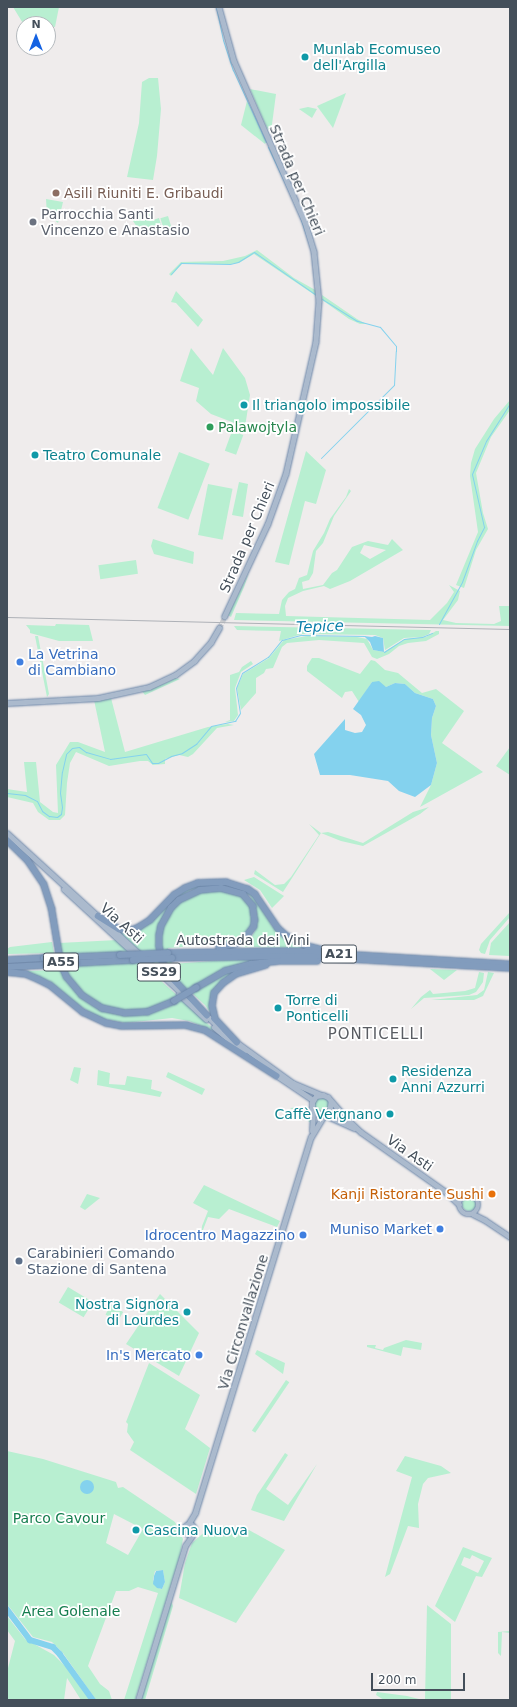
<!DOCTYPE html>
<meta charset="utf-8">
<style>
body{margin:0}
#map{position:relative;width:517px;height:1707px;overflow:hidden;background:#efecec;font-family:"DejaVu Sans",sans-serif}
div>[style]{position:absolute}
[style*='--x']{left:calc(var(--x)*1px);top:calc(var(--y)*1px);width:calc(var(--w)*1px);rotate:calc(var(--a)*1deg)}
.green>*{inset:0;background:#b8efd1;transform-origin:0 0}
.round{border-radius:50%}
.water>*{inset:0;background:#84d2ee}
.stream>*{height:1px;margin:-0.5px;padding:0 0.5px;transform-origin:0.5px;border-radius:0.5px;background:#84d2ee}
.river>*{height:5.5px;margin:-2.75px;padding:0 2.75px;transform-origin:2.75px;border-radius:2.75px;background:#84d2ee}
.major-tunnel>*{height:4.5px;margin-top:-2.25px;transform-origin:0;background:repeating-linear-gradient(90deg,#cdcdcf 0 4.5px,transparent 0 6.5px)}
.roads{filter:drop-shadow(0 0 1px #6d87a9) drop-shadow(0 0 1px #6d87a9)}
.major>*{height:4.5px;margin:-2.25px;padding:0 2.25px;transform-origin:2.25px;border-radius:2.25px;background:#abbacd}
.major>.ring{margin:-2.25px;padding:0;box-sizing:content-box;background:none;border:4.5px solid #abbacd;border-radius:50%}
.highway>*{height:5.5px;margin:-2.75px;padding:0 2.75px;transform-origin:2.75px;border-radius:2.75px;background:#829cbd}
.rail>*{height:1px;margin:-0.5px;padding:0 0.5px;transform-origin:0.5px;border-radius:0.5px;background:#aeb1b7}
.bridges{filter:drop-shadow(0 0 1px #6d87a9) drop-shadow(0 0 1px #6d87a9)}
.highway-bridge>*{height:5.5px;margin:-2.75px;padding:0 2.75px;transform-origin:2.75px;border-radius:2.75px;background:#829cbd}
.dots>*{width:11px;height:11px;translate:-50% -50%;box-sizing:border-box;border:2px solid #fff;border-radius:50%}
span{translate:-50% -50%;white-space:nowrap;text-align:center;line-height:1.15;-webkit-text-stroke:3.5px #fff;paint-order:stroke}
.shield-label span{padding:1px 3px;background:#fff;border:1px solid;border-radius:3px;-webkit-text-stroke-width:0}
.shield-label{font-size:13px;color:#444f5a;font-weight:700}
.culture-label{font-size:14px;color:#0d838f}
.left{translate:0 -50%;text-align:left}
.right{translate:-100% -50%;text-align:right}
.street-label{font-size:14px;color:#444f5a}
.education-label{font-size:14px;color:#785e54}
.worship-label{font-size:14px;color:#5b616d}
.leisure-label{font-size:14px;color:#27864d}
.shop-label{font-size:14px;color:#366cbe}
.food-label{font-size:14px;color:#c56008}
.service-label{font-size:14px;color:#4e5e75}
.park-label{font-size:14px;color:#147d4e}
.water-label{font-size:15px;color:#087ea9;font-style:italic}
.neighbourhood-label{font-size:15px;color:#595c62;letter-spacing:1px}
.frame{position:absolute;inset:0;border:8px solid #444f5a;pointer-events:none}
.north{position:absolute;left:16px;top:16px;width:40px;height:40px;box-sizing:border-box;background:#fff;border:1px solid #b4b9bd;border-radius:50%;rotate:0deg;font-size:11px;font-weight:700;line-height:16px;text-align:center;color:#444f5a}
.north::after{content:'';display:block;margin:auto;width:14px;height:18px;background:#1462e2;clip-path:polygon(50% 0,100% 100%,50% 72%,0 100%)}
.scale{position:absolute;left:371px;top:1673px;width:94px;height:18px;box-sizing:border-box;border:2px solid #444f5a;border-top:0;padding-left:5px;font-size:12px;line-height:14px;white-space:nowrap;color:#444f5a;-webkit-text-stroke:3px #fff;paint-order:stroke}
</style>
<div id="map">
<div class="green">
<div style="clip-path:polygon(13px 7px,59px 7px,55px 27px,34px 23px,24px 25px)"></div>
<div style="clip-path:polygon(149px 78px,158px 78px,161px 109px,157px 156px,153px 180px,127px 177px,139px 123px,142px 82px)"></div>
<div style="clip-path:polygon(250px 89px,276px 94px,271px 132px,267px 128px)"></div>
<div style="clip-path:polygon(346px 93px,333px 128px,317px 106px)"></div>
<div style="clip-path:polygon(247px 101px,266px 142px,265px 144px,241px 125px)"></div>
<div style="clip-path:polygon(308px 107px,317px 109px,312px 118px,299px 109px)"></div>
<div style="clip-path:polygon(46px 199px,63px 202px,58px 223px,47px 214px)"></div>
<div style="clip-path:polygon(149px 209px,153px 220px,159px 218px,161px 225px,143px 236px,133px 221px,134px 215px)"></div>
<div style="left:168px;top:216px;width:17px;height:8px;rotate:73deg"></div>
<div style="clip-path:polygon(257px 250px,294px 278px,317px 291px,316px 296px,254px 254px,239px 263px,231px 264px,182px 264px,171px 276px,169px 274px,181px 262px,223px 261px,245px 256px)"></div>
<div style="clip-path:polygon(176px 291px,203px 320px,198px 327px,176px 303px,171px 302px)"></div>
<div style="clip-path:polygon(322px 295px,357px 319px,366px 324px,360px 324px,349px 319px,322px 300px)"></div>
<div style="clip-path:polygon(191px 348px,213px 375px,223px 348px,245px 378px,250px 395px,245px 427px,211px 414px,196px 401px,199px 388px,180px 381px)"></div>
<div style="clip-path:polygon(510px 400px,510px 410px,491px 437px,476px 473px,483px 513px,488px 529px,476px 550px,464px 588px,456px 585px,478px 532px,470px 476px,471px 463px,475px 449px,494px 419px)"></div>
<div style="left:232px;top:431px;width:12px;height:21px;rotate:20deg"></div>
<div style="clip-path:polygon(306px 451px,326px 470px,316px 504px,305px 501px,289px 565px,275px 562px)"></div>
<div style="left:179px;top:452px;width:33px;height:60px;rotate:21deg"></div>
<div style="clip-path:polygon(239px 482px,248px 484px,243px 517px,232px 515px)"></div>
<div style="left:208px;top:484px;width:25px;height:52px;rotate:11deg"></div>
<div style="clip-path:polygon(evenodd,349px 489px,351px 491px,334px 516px,323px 543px,316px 551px,313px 573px,309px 580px,302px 582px,303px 589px,323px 585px,332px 573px,337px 570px,352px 547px,368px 541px,388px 545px,392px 539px,403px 550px,350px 581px,330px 589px,324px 586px,303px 591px,288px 598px,285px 606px,286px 616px,430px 620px,447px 603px,454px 592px,449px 585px,460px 591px,458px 600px,443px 620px,456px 623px,494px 624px,501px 621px,499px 606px,510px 606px,510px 626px,234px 620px,236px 613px,279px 614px,282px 600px,289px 592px,295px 589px,299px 578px,307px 575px,313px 551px,324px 533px,330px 519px,346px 497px,349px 489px,364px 545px,386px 550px,370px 559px,360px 553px,364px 545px)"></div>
<div style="clip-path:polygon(153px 539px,194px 552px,193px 564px,154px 554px,151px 546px)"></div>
<div style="left:136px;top:560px;width:14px;height:38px;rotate:82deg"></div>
<div style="clip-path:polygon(249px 573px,244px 587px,231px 617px,228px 615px)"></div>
<div style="clip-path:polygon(56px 624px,89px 625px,93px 641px,59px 641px,30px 633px,30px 630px,26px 625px,55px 626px)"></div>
<div style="clip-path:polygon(234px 626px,431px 630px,429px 634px,422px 637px,404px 638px,385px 650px,383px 638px,375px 635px,302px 634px,279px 641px,281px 631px,237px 630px)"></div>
<div style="clip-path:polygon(436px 631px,439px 631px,439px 634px,426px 641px,408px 643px,399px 646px,389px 654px,377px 659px,372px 657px,364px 643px,319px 640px,287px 643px,282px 647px,273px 668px,266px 669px,264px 673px,256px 678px,256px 693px,241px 710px,237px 688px,243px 674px,269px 658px,284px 640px,307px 636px,357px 637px,367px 639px,373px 650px,384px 652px,405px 639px,426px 637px)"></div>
<div style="clip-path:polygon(35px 636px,38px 636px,49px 694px,47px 697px)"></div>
<div style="clip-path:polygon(312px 658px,319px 658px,360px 674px,371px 660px,375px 661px,385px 670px,398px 673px,422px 693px,436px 689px,464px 711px,442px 743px,483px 772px,420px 807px,431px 785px,437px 763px,431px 735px,432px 718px,436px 706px,433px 699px,415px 693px,405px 684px,395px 683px,386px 687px,372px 682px,359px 702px,352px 691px,345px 692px,342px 698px,307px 671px,307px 666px)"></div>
<div style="clip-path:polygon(251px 661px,253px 664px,241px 672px,235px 688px,238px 715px,234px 721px,225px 722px,230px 720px,230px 675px,239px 672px,242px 667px)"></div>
<div style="clip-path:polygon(175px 678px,180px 679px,145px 695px,142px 691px,166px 683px)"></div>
<div style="clip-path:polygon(111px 698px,125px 752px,208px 727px,228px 724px,234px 725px,217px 728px,193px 754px,188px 757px,179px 755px,165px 759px,165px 764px,153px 765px,148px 761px,140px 761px,109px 766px,76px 752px,70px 763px,67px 783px,65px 815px,60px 820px,49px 820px,38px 812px,33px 803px,7px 797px,7px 789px,27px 792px,24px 762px,36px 762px,40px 802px,53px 812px,58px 813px,56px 765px,70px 742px,78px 742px,105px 752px,94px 700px)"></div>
<div style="clip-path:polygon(510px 747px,510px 775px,496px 766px)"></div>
<div style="clip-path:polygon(429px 807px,420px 814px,363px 846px,341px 841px,321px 833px,283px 892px,254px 874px,255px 870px,275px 885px,284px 884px,291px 877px,319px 835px,309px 824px,321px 833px,328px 832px,363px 843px,413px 812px)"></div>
<div style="clip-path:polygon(254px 877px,284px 896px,272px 908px,260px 890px,244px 880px)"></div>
<div style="clip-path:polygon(206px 884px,229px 884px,246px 890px,254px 896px,272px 926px,285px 939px,303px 948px,239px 947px,251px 938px,256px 929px,257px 913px,250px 896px,242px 890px,231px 886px,205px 886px,191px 890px,181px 896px,171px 904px,164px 915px,159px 928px,161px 964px,166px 974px,119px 932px,128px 933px,139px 930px,148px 924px,178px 894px,189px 888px)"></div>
<div style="clip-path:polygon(216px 890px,238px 894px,247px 900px,251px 908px,253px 924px,249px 931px,242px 939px,235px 943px,168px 948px,172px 964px,239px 959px,278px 959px,244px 963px,188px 990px,178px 982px,166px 965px,161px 948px,162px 931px,169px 914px,177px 904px,189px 896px,202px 892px)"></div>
<div style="clip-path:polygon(510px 912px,510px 917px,490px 940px,485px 954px,481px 953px,479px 950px,481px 944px)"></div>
<div style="clip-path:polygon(510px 922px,510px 956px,489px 955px,491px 943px)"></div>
<div style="clip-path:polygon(117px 940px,126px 950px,178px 996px,170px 1001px,144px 1011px,114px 1010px,93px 1001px,76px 986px,65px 969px,59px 943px)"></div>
<div style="clip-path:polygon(52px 942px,54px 953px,7px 954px,7px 949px,10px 947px)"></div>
<div style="clip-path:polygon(253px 965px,219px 984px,213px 993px,213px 1017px,205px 1005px,192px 993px,227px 972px)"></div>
<div style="clip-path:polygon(430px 969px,457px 970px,444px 980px)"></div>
<div style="clip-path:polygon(61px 970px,78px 994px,93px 1006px,106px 1011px,151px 1013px,166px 1008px,181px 1000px,217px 1032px,189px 1021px,172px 1018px,125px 1023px,99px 1018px,77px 1004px,51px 982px,25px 971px)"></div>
<div style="clip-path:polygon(479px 972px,484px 973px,483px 982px,476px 992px,469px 995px,424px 998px,411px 1009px,421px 997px,430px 990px,433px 994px,465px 991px,475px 988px)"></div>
<div style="clip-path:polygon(488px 972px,494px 973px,493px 975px,483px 996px,474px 1000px,431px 1000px,477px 995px,484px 990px)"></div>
<div style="clip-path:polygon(74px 1067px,81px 1068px,78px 1084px,70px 1080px)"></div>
<div style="clip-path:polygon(98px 1070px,110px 1073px,109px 1084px,125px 1085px,127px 1076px,152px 1080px,151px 1089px,162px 1092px,160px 1097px,97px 1085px)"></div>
<div style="clip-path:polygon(168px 1072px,205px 1089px,202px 1095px,166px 1077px)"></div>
<div class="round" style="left:314px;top:1097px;width:16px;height:16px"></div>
<div style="clip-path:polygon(302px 1107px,309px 1111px,311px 1123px,290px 1108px)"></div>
<div style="clip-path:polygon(204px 1185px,280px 1221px,277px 1227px,229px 1209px,219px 1219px,208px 1217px,201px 1235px,202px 1226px,208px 1211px,193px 1203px)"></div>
<div style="clip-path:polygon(87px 1194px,100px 1198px,85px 1210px,80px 1207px)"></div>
<div class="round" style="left:462px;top:1197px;width:14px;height:14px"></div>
<div style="left:68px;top:1287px;width:29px;height:18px;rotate:31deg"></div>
<div style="clip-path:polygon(160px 1294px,199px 1333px,179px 1376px,126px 1344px)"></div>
<div style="left:111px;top:1305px;width:14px;height:11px;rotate:30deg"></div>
<div style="clip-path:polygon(406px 1340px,422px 1343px,421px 1350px,403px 1347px,401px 1356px,367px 1347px,367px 1345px,376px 1345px,375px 1348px,383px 1350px,384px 1348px)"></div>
<div style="clip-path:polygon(257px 1350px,285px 1363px,283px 1374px,255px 1354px)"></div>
<div style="clip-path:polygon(149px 1363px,200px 1395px,185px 1429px,210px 1448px,196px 1494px,130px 1450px,134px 1442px,127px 1432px,128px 1424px,126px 1422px)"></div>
<div style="left:286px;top:1380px;width:4px;height:61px;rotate:34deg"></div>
<div style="clip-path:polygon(evenodd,7px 1451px,43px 1459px,116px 1482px,118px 1488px,123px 1487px,175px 1522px,178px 1528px,183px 1539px,180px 1555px,135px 1700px,124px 1700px,158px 1593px,138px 1587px,129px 1591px,116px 1591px,88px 1666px,100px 1684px,109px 1691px,112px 1700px,96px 1700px,63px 1653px,52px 1642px,33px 1637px,7px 1604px,7px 1451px,114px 1514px,143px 1529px,128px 1555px,106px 1543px,114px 1514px,7px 1451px,163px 1570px,165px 1582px,162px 1589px,160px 1589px,153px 1580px,155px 1571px,163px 1570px)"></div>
<div style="clip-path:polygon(285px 1453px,288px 1455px,266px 1489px,288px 1505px,317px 1464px,284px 1521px,251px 1510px,257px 1495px)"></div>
<div style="clip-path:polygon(405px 1456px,441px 1466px,451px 1473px,428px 1478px,423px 1484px,418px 1504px,419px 1528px,408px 1526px,390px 1574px,385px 1577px,412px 1477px,396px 1471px)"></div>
<div style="clip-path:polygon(222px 1526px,249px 1530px,285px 1550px,236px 1623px,179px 1598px,185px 1563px,192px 1543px,208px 1529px)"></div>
<div style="clip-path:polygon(evenodd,463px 1547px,492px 1558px,482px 1577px,476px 1576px,455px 1622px,435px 1606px,463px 1547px,472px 1555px,484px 1561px,478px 1573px,461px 1565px,464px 1557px,470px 1559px,472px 1555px)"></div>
<div style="clip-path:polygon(171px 1601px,173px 1606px,145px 1700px,141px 1700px)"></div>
<div style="clip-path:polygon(427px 1605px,451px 1624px,451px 1700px,425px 1700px)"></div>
<div style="clip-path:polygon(7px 1616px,25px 1639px,54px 1655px,67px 1668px,90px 1700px,81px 1700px,67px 1678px,64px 1700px,7px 1699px,7px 1672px,15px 1641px,7px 1630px)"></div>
<div style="clip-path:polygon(510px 1631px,510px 1633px,502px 1632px,501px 1656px,498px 1653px,498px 1632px)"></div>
<div style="clip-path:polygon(377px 1692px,407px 1696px,423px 1700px,384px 1700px,376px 1695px)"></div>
</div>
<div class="water">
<div style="clip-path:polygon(364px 636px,372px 637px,375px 636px,383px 638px,384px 652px,373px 650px,370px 642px)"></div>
<div style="clip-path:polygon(379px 681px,386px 687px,395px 683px,405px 684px,415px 693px,433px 699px,436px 706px,432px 718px,431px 735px,437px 763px,431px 785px,415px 797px,399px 791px,388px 781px,350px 775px,320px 775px,314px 754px,345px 719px,345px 730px,355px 733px,362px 732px,366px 725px,361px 715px,353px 709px,372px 682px)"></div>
<div class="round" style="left:80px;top:1480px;width:14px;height:14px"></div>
<div style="clip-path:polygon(163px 1570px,165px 1582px,162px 1589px,157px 1588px,153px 1584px,154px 1576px,156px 1571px)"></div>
</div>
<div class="stream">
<div style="--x:216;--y:7;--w:34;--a:78"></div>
<div style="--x:223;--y:40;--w:32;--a:72"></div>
<div style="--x:233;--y:70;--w:79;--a:65.4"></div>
<div style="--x:268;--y:147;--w:71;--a:64.9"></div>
<div style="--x:298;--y:211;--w:37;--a:71"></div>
<div style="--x:171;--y:274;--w:15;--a:-48"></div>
<div style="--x:181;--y:263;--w:49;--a:1.2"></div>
<div style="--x:230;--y:264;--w:8;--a:-14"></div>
<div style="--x:238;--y:262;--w:19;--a:-32"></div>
<div style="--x:254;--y:252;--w:75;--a:34.7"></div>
<div style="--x:321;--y:458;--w:103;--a:-45"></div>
<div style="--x:394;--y:385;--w:34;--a:-87"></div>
<div style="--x:396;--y:351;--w:5;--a:-90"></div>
<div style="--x:396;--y:346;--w:25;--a:-130"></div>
<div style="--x:380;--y:327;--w:24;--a:-165"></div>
<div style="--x:357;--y:321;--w:41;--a:-147.8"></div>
<div style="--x:439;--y:624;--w:48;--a:-61.3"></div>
<div style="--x:462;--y:582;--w:44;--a:-69.9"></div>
<div style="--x:477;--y:541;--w:16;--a:-63"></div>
<div style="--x:484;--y:527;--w:54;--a:-102.8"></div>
<div style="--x:472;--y:474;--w:36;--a:-67"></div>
<div style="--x:486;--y:441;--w:45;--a:-57.7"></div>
<div style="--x:384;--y:652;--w:24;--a:-33"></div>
<div style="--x:404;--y:639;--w:18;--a:-6"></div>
<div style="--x:422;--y:637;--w:11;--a:-22"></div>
<div style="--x:7;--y:793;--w:18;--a:6"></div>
<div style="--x:25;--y:795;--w:13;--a:27"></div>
<div style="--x:37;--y:801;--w:11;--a:63"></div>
<div style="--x:42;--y:811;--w:9;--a:36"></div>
<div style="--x:49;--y:816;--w:8;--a:7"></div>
<div style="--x:57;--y:817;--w:5;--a:-37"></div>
<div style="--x:61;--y:814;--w:7;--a:-82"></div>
<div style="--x:62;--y:807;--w:14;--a:-98"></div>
<div style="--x:60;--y:793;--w:21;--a:-85"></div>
<div style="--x:62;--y:772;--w:18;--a:-77"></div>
<div style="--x:66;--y:754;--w:8;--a:-45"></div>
<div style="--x:72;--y:748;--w:7;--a:-8"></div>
<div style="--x:79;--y:747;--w:9;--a:36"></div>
<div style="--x:86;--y:752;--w:25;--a:16"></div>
<div style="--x:110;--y:759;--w:36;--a:-8"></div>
<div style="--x:146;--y:754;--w:11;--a:56"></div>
<div style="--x:152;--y:763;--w:6;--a:0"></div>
<div style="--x:158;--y:763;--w:15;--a:-28"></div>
<div style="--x:171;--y:756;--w:11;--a:-15"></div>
<div style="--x:182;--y:753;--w:17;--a:-33"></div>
<div style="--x:196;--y:744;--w:23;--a:-50"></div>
<div style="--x:211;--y:726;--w:25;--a:-12"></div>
<div style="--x:235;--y:721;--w:9;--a:-58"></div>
<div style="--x:240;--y:713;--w:25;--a:-99"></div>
<div style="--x:236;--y:688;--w:16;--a:-68"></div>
<div style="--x:242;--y:673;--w:31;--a:-32"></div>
<div style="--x:268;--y:657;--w:22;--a:-51"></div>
<div style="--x:282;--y:640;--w:20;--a:-15"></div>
<div style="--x:301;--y:635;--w:64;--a:0.9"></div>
</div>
<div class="river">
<div style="--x:7;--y:1609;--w:39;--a:53"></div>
<div style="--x:30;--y:1640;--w:24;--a:17"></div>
<div style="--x:53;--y:1647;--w:10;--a:45"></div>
<div style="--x:60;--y:1654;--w:57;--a:54.3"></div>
</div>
<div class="major-tunnel">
<div style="--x:219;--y:628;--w:13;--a:-63"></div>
</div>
<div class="roads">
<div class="major">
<div style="--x:219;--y:7;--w:56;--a:74.5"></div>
<div style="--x:234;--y:61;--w:176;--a:66.2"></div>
<div style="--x:305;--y:222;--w:31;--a:73"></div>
<div style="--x:314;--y:252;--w:49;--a:84.2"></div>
<div style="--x:319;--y:301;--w:41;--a:94.2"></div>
<div style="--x:316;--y:342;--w:135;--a:102.8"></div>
<div style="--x:286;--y:474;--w:53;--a:109.8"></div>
<div style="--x:268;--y:524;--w:102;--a:115.1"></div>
<div style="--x:7;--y:703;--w:91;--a:-3.1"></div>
<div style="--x:98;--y:698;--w:52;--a:-12.2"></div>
<div style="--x:149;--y:687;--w:29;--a:-25"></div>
<div style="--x:175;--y:675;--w:24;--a:-36"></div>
<div style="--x:194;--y:661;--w:25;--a:-48"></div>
<div style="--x:211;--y:642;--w:16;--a:-60"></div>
<div style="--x:7;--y:833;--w:125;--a:42.4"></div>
<div style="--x:64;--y:889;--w:117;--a:42.6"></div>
<div style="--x:105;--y:922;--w:109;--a:42.8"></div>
<div style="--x:179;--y:994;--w:37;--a:43"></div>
<div style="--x:205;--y:1014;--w:21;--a:43"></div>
<div style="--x:214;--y:1027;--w:39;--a:40"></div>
<div style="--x:235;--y:1041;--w:72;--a:35.9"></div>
<div style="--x:293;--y:1083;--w:30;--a:23"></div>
<div style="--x:276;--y:1075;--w:45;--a:34"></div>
<div style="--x:331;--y:1102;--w:9;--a:96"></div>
<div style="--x:330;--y:1111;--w:6;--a:141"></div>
<div style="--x:325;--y:1115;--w:7;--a:-172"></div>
<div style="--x:318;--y:1114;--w:8;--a:-140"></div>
<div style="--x:312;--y:1109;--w:7;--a:-90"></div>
<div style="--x:312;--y:1102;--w:7;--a:-56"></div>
<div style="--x:316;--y:1096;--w:7;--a:-8"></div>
<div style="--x:323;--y:1095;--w:5;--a:22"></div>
<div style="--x:328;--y:1097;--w:29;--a:49"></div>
<div style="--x:347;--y:1119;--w:19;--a:43"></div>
<div style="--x:361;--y:1132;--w:104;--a:35.2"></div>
<div style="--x:446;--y:1192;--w:18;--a:43"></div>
<div style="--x:325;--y:1115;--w:32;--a:24"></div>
<div style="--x:312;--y:1131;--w:21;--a:-87"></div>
<div class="ring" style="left:459px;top:1195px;width:15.5px;height:15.5px"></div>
<div style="--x:473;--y:1214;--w:13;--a:27"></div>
<div style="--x:485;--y:1220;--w:30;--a:34"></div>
<div style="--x:189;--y:1523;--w:12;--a:-59"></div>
<div style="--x:195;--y:1513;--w:393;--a:-72.9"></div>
<div style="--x:311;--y:1137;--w:26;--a:-59"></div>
<div class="ring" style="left:184px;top:1524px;width:7.5px;height:7.5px"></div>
<div style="--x:138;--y:1700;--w:161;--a:-73"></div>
<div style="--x:185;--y:1546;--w:12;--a:-55"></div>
</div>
<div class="highway">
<div style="--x:7;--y:840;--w:28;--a:44"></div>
<div style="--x:27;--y:859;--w:30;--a:56"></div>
<div style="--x:44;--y:884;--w:26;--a:72"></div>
<div style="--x:52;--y:909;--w:55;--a:80.5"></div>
<div style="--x:61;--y:963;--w:15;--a:67"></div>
<div style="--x:67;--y:977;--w:23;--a:50"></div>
<div style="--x:82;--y:995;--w:24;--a:33"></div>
<div style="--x:102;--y:1008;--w:24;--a:12"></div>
<div style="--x:125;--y:1013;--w:22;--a:-3"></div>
<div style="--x:147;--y:1012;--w:29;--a:-22"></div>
<div style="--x:98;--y:916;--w:25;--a:32"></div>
<div style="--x:119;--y:929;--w:13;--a:4"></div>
<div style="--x:132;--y:930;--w:8;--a:-23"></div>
<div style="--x:139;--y:927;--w:13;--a:-32"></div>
<div style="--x:150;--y:920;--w:35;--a:-46"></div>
<div style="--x:174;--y:895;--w:13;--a:-32"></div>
<div style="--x:185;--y:888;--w:14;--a:-21"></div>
<div style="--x:198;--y:883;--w:28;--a:-2"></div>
<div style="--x:226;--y:882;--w:23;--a:18"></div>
<div style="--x:248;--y:889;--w:9;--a:36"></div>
<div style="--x:255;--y:894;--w:41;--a:55.9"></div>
<div style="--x:278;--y:928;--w:12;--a:42"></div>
<div style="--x:287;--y:936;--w:22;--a:27"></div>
<div style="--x:307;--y:946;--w:16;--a:14"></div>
<div style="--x:168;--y:953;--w:121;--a:-0.9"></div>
<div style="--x:289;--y:951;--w:221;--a:3.4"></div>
<div style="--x:73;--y:957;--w:47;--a:-2.4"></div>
<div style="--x:172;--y:958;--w:125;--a:-0.9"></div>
<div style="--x:297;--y:956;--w:213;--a:3.2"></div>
<div style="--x:7;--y:960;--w:37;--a:-3"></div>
<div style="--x:76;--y:963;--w:57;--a:-3"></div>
<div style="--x:7;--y:967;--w:39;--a:-3"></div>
<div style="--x:7;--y:972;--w:19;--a:6"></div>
<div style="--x:26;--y:974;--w:13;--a:23"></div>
<div style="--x:38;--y:979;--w:13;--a:27"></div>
<div style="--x:50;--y:985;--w:43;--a:39.3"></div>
<div style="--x:83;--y:1012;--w:26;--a:25"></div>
<div style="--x:107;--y:1023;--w:15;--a:11"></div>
<div style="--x:122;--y:1026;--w:64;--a:-0.9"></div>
<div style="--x:186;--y:1025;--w:20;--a:15"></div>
<div style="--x:205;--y:1030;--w:85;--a:32.6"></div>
<div style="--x:196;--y:988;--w:34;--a:-30"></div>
<div style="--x:225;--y:971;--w:27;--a:-15"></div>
<div style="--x:251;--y:964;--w:30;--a:-6"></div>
<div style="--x:281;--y:961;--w:36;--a:0"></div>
<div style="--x:207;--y:1016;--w:54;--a:-132.8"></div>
<div style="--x:170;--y:976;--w:14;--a:-120"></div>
<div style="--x:163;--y:964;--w:18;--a:-103"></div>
<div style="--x:159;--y:946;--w:10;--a:-90"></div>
<div style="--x:159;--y:936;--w:10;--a:-79"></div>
<div style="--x:161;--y:926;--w:21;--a:-61"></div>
<div style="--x:171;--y:908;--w:11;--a:-45"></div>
<div style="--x:179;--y:900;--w:23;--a:-25"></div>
<div style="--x:200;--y:890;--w:21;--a:-5"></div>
<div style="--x:221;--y:888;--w:23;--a:15"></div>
<div style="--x:243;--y:894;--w:16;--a:50"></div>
<div style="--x:253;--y:906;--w:14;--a:82"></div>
<div style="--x:255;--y:920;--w:7;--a:98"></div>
<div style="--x:254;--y:927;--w:14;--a:126"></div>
<div style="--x:246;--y:938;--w:8;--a:140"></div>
<div style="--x:240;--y:943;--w:21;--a:166"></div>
<div style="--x:237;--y:1043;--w:33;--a:-133"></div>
<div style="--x:215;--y:1019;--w:13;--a:-103"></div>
<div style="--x:212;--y:1006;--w:13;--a:-81"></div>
<div style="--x:214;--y:993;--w:13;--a:-48"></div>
<div style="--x:223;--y:983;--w:16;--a:-35"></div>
<div style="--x:236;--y:974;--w:31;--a:-17"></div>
</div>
</div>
<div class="rail">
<div style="--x:7;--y:617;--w:503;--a:1.37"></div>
</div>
<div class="bridges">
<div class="highway-bridge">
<div style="--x:120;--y:955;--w:48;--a:-2.4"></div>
<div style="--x:44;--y:958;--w:29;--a:-2"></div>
<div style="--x:133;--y:960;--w:39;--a:-3"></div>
<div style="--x:46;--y:965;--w:30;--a:-4"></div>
<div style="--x:174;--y:1001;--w:26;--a:-31"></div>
</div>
</div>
<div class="dots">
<div style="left:305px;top:57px;background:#0f9aa8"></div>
<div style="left:56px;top:193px;background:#8d6e63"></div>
<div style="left:33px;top:222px;background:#6b7280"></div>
<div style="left:244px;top:405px;background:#0f9aa8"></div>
<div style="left:210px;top:427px;background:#2e9e5b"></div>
<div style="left:35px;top:455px;background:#0f9aa8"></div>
<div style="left:20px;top:662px;background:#3f7fe0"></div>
<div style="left:278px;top:1008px;background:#0f9aa8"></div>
<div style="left:393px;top:1079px;background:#0f9aa8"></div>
<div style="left:390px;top:1114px;background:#0f9aa8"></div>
<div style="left:492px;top:1194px;background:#e8710a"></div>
<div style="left:440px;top:1229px;background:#3f7fe0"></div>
<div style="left:303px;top:1235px;background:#3f7fe0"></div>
<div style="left:19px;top:1261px;background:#5c6f8a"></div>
<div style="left:187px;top:1312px;background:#0f9aa8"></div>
<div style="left:199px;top:1355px;background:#3f7fe0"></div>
<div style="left:136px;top:1530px;background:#0f9aa8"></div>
</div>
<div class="shield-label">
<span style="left:339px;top:954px">A21</span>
<span style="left:61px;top:962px">A55</span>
<span style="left:159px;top:972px">SS29</span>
</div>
<div class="culture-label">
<span class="left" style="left:313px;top:57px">Munlab Ecomuseo<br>dell'Argilla</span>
<span class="left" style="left:252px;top:405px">Il triangolo impossibile</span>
<span class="left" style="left:43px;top:455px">Teatro Comunale</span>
<span class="left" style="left:286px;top:1008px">Torre di<br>Ponticelli</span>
<span class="left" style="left:401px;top:1079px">Residenza<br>Anni Azzurri</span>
<span class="right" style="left:382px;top:1114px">Caffè Vergnano</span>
<span class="right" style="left:179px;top:1312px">Nostra Signora<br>di Lourdes</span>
<span class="left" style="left:144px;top:1530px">Cascina Nuova</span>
</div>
<div class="street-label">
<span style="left:297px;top:180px;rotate:67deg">Strada per Chieri</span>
<span style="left:247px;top:537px;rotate:-67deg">Strada per Chieri</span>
<span style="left:122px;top:923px;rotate:42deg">Via Asti</span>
<span style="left:243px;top:940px">Autostrada dei Vini</span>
<span style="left:410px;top:1153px;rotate:35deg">Via Asti</span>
<span style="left:243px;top:1322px;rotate:-73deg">Via Circonvallazione</span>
</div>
<div class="education-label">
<span class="left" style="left:64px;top:193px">Asili Riuniti E. Gribaudi</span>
</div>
<div class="worship-label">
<span class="left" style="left:41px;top:222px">Parrocchia Santi<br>Vincenzo e Anastasio</span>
</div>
<div class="leisure-label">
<span class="left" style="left:218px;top:427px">Palawojtyla</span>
</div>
<div class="shop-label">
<span class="left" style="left:28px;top:662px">La Vetrina<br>di Cambiano</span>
<span class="right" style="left:432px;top:1229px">Muniso Market</span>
<span class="right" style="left:295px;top:1235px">Idrocentro Magazzino</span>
<span class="right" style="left:191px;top:1355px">In's Mercato</span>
</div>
<div class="food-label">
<span class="right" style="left:484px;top:1194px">Kanji Ristorante Sushi</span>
</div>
<div class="service-label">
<span class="left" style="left:27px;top:1261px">Carabinieri Comando<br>Stazione di Santena</span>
</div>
<div class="park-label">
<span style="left:59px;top:1518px">Parco Cavour</span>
<span style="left:71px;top:1611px">Area Golenale</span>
</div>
<div class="water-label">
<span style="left:320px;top:627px;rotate:-2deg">Tepice</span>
</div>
<div class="neighbourhood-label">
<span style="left:376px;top:1035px">PONTICELLI</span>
</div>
<div class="frame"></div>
<div class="north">N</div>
<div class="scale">200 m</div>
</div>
